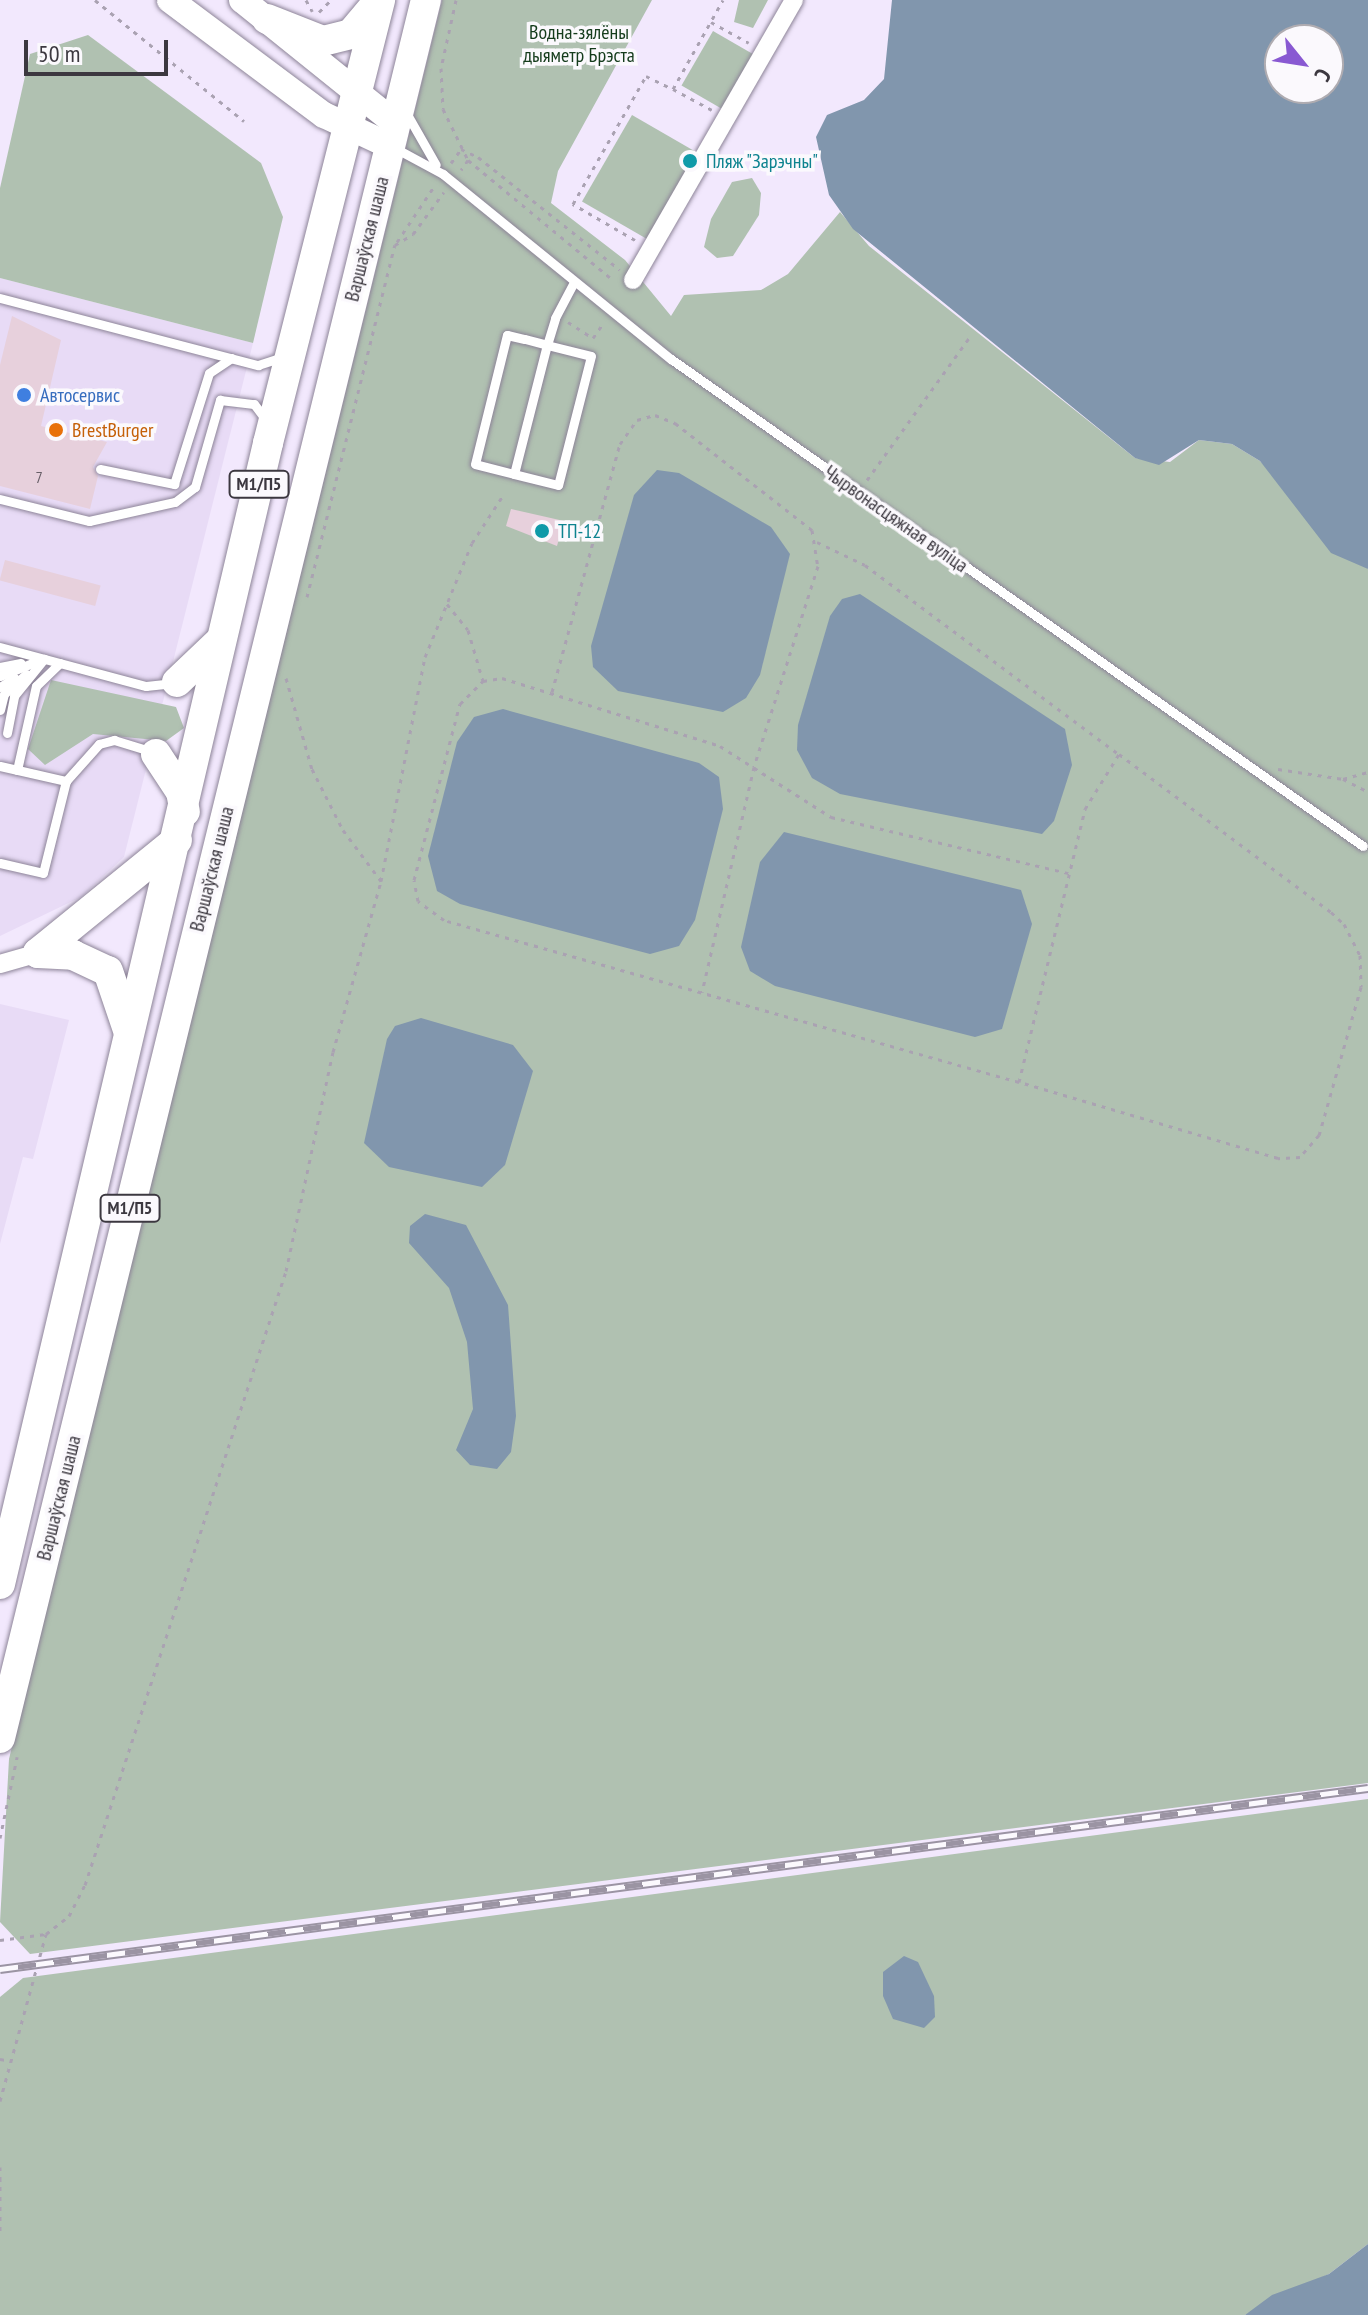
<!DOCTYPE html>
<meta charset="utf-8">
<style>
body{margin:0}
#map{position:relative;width:1368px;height:2315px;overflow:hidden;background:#f2e8fd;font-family:"PT Sans Narrow",sans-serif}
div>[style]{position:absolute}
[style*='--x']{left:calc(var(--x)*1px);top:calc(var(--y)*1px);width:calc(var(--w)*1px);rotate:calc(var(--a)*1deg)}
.built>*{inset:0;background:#e8dbf6}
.green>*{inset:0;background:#b0c1b1;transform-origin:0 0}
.water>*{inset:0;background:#8196ad}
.building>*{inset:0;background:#e7d0dc;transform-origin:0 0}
.path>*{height:3px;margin-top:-1.5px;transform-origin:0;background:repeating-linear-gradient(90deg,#aaa2b2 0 4px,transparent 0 10px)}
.roads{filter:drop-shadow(0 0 2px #8d8498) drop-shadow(0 0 2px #8d8498)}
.service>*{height:9px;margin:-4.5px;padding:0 4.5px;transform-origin:4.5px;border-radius:4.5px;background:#fff}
.minor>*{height:18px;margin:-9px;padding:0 9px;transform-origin:9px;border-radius:9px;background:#fff}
.secondary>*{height:26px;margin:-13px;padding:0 13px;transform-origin:13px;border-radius:13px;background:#fff}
.trunk>*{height:30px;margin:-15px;padding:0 15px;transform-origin:15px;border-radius:15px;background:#fff}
.rail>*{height:9px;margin-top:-4.5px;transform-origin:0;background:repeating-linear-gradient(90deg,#fbf9fd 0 18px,#9b94a3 0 36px);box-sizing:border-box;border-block:2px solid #9b94a3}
.dots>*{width:22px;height:22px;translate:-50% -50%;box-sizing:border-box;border:4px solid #fbf9fd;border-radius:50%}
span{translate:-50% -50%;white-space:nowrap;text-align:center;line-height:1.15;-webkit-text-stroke:7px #fbf9fd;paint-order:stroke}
.number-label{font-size:16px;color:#675e67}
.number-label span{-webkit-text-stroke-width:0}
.shield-label span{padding:2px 6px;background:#fbf9fd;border:2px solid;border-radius:6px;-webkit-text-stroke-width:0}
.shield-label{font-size:18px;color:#3c3840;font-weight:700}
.park-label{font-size:20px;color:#153c1c}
.culture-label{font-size:20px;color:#0d838f}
.left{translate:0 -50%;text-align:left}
.street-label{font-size:20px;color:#3c3840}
.shop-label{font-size:20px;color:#366cbe}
.food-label{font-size:20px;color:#c56008}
.north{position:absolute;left:1264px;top:24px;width:80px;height:80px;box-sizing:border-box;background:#fbf9fd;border:2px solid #afacb1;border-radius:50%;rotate:120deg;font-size:22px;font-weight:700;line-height:32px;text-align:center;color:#3c3840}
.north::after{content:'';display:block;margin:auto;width:28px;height:36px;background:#8959d2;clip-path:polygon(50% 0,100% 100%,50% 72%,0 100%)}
.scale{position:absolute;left:24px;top:40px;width:144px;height:36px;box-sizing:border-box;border:4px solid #3c3840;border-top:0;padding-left:10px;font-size:24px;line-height:28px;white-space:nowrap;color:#3c3840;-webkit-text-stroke:6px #fbf9fd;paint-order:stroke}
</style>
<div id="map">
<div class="built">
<div style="clip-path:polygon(0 278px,253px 343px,124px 857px,81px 897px,0 936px)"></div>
<div style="clip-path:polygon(0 1004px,69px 1020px,33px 1159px,23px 1157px,0 1244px)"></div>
</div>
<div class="green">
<div style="clip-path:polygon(442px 0,652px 0,558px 171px,551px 203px,625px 260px,671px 316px,684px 295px,761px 290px,788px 274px,840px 212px,869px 246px,1135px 458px,1170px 462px,1199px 440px,1232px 444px,1260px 461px,1368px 569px,1368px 1783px,30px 1954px,0 1922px,9px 1759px)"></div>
<div style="clip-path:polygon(739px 0,768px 0,753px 28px,734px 22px)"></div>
<div style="left:713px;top:31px;width:48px;height:63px;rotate:30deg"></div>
<div style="clip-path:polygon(88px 35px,261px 163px,283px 217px,253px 343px,0 278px,0 188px,30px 54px)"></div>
<div style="left:632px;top:115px;width:77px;height:100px;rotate:30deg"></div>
<div style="clip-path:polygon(752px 178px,761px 193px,759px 215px,733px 256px,717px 258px,704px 247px,711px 219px,732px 182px)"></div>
<div style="clip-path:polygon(51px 680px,176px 707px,184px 728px,166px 741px,93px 734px,45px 765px,28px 749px)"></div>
<div style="clip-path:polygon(1368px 1799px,1368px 2244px,1329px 2274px,1245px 2315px,0 2315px,0 1997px,23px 1978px)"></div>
</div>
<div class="water">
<div style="clip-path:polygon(evenodd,892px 0,1368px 0,1368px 569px,1331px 553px,1260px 461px,1232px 444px,1199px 440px,1159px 465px,1135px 458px,853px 229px,829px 195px,816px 137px,827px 115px,864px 100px,884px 79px,892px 0,1280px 40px,1328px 40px,1328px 88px,1280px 88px,1280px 40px)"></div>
<div style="clip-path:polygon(657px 470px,679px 473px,771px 527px,790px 554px,760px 675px,746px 698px,723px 712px,618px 691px,593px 667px,591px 646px,634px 495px)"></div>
<div style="clip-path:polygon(860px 594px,1065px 729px,1072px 765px,1054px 821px,1042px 834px,840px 794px,812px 778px,797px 750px,798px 725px,830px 616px,842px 599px)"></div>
<div style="clip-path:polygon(503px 709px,699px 763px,719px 777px,723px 809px,695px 920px,679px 946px,650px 954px,460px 904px,437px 891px,428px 856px,457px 742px,474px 717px)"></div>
<div style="clip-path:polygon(784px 832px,1021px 890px,1032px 924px,1002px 1029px,975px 1037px,775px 986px,750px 971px,741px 947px,760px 862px)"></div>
<div style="clip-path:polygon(421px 1018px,513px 1045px,533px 1071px,505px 1165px,482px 1187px,389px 1167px,364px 1143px,387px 1039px,395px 1026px)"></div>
<div style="clip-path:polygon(425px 1214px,466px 1225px,508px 1305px,516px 1416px,511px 1452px,497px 1469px,470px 1465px,456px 1450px,473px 1409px,467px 1342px,449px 1288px,409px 1243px,410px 1226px)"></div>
<div style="clip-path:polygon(904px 1956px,918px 1962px,934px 1996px,935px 2017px,924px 2028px,893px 2019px,883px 1996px,883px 1972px)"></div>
<div style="clip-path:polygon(1368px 2244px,1368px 2315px,1245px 2315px,1272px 2295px,1329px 2274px)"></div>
</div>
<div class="building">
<div style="clip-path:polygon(12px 316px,61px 340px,41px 426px,107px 442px,93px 467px,98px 476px,90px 509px,0 486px,0 365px)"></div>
<div style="clip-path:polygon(511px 509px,564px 521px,557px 546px,506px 526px)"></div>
<div style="left:5px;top:560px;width:99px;height:21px;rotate:15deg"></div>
</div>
<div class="path">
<div style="--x:95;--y:0;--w:192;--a:39.1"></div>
<div style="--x:306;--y:0;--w:13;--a:61"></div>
<div style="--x:456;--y:0;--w:70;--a:102.4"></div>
<div style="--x:441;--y:68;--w:41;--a:87.2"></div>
<div style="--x:443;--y:109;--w:57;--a:63.9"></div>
<div style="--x:468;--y:160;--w:12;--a:125"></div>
<div style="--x:319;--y:12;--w:17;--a:-45"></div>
<div style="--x:711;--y:22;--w:43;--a:28.9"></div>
<div style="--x:673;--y:89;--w:44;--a:28.3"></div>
<div style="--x:468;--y:160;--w:188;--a:39.6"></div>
<div style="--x:451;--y:163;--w:17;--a:-54"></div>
<div style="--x:461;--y:149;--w:19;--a:25"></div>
<div style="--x:478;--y:157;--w:181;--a:38.5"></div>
<div style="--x:635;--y:240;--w:72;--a:-149.9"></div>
<div style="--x:573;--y:204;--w:147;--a:-60.3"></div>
<div style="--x:646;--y:76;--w:30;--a:26"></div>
<div style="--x:673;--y:89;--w:102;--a:-60.7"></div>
<div style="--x:397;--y:242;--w:69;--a:-56.3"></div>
<div style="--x:568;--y:322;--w:30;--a:33"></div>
<div style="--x:593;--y:338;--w:19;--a:-55"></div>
<div style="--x:867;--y:480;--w:175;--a:-54.3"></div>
<div style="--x:817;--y:542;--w:53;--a:25.6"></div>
<div style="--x:865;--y:565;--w:317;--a:36.7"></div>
<div style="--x:1119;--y:754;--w:264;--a:36.7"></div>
<div style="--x:1331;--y:912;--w:18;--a:43"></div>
<div style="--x:1344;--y:924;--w:35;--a:63"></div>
<div style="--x:1360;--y:955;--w:32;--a:88"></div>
<div style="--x:1361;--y:987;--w:154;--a:105.8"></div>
<div style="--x:1319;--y:1135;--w:29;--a:131"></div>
<div style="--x:1300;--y:1157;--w:22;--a:177"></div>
<div style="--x:1278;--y:1158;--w:270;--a:-163.6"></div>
<div style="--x:1019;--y:1082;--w:281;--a:-76.4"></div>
<div style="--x:1085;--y:809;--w:65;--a:-58.3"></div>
<div style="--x:307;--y:597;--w:363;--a:-76"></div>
<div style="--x:395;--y:245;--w:21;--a:-31"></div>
<div style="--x:413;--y:234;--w:52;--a:-53.6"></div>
<div style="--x:447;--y:604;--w:33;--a:51"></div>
<div style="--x:468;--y:630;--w:53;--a:73.6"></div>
<div style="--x:286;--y:678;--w:95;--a:74.1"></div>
<div style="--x:312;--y:769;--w:68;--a:63.1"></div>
<div style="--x:343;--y:830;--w:64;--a:53.3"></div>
<div style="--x:552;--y:692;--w:257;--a:-74.7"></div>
<div style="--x:620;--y:444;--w:29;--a:-55"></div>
<div style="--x:637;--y:420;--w:19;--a:-16"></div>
<div style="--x:655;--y:415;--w:22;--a:22"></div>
<div style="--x:675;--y:423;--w:174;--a:38"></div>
<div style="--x:812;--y:530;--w:36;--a:81"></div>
<div style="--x:818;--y:566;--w:211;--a:107.7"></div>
<div style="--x:754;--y:767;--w:231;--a:103"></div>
<div style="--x:1278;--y:769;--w:66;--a:8.7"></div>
<div style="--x:1343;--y:779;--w:26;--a:-16"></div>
<div style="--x:1343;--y:779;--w:28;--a:27"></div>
<div style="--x:1019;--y:1082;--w:597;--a:-164.27"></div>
<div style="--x:444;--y:920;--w:32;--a:-144"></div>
<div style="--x:418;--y:901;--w:21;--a:-101"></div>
<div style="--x:414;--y:880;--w:182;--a:-75.4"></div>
<div style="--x:460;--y:704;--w:33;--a:-45"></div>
<div style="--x:483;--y:681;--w:19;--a:-9"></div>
<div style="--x:502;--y:678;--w:228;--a:17.3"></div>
<div style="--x:720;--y:746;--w:132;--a:32.6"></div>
<div style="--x:831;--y:817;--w:244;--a:13.3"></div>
<div style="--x:0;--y:1838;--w:83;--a:-78.1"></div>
<div style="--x:0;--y:1940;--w:46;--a:-7.4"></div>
<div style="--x:46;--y:1934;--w:29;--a:-38"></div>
<div style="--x:69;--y:1916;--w:35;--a:-63"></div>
<div style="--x:85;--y:1885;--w:646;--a:-71.87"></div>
<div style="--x:286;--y:1271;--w:224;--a:-77.9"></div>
<div style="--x:333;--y:1052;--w:178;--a:-74.3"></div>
<div style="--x:381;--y:881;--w:228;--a:-78.9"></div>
<div style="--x:425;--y:657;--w:123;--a:-67.6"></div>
<div style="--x:472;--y:543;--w:55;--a:-56.9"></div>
<div style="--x:0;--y:2059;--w:11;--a:10"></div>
<div style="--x:0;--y:2101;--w:173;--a:-74.6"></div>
<div style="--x:0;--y:2167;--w:64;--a:90"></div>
</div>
<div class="roads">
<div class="service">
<div style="--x:408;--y:116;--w:56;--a:60.3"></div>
<div style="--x:393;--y:147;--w:57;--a:28.4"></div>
<div style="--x:443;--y:174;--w:294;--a:39.1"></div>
<div style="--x:671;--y:359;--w:846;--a:35.14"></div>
<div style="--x:0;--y:298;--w:267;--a:14.6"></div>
<div style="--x:258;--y:365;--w:25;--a:-18"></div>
<div style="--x:100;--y:469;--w:76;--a:11.5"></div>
<div style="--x:174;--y:484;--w:116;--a:-72.5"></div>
<div style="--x:209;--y:373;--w:27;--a:-34"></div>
<div style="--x:514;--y:474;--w:40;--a:-165.6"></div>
<div style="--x:475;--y:464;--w:133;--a:-76.1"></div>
<div style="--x:507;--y:335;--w:18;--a:13"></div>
<div style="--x:525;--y:339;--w:23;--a:15"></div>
<div style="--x:547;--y:345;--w:45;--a:14"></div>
<div style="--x:591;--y:356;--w:133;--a:104.3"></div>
<div style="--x:558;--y:485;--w:45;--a:-166"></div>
<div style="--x:514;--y:474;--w:133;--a:-75.7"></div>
<div style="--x:547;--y:345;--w:28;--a:-73"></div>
<div style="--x:555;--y:318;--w:41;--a:-62.2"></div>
<div style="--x:0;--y:499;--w:92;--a:13.9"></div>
<div style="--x:89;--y:521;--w:88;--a:-12.5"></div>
<div style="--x:175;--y:502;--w:25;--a:-37"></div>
<div style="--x:195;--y:487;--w:91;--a:-74"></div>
<div style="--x:220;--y:400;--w:34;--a:7"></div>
<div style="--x:254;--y:404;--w:20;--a:53"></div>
<div style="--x:0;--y:647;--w:151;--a:15"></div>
<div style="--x:146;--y:686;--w:28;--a:-6"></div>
<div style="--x:0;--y:667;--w:21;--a:-11"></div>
<div style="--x:0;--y:676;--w:43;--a:-21.8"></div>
<div style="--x:0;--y:687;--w:17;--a:-33"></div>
<div style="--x:0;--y:710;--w:16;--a:-76"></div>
<div style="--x:4;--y:694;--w:30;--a:-42"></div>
<div style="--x:7;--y:733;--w:38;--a:-79"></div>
<div style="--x:14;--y:696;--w:48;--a:-51"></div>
<div style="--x:0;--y:766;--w:68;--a:12.8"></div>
<div style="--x:17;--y:770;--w:86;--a:-77.3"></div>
<div style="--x:36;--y:686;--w:33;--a:-44"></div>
<div style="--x:0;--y:863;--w:44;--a:13.1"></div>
<div style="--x:43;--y:873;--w:95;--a:-76"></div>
<div style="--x:66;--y:781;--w:50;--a:-48.3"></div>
<div style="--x:99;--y:744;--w:16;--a:-15"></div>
<div style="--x:114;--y:740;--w:41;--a:17.1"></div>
</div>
<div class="minor">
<div style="--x:633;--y:280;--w:323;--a:-60.1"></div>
<div style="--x:0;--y:964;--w:40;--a:-16"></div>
</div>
<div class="secondary">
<div style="--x:170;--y:0;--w:192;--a:36.8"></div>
<div style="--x:324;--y:115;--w:73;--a:25.2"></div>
<div style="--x:242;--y:0;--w:198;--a:38.8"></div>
</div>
<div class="trunk">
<div style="--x:267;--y:19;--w:60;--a:21.4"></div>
<div style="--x:323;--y:41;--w:29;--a:-14"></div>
<div style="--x:351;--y:34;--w:38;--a:-50"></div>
<div style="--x:177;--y:682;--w:58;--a:-43.6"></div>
<div style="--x:156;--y:754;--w:45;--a:56.7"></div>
<div style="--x:181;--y:792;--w:20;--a:79"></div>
<div style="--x:38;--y:953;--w:179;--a:-39.1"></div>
<div style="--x:38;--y:953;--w:35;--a:3"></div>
<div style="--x:73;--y:955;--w:38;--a:25"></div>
<div style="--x:108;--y:971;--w:62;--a:71.3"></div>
<div style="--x:0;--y:1584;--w:1172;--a:-76.78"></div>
<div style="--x:268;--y:443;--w:457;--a:-75.8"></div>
<div style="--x:0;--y:1738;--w:1789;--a:-76.23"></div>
</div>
</div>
<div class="rail">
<div style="--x:0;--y:1969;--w:1380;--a:-7.54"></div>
</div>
<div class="dots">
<div style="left:690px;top:161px;background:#0f9aa8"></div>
<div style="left:24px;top:395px;background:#3f7fe0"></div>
<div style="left:56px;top:430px;background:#e8710a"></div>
<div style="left:542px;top:531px;background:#0f9aa8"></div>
</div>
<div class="number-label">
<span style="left:39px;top:477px">7</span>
</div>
<div class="shield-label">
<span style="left:259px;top:484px">М1/П5</span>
<span style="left:130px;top:1208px">М1/П5</span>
</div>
<div class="park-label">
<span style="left:579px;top:44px">Водна-зялёны<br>дыяметр Брэста</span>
</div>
<div class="culture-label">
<span class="left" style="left:706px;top:161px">Пляж "Зарэчны"</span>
<span class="left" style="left:558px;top:531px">ТП-12</span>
</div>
<div class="street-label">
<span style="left:367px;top:239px;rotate:-76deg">Варшаўская шаша</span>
<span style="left:896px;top:519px;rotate:35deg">Чырвонасцяжная вуліца</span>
<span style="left:212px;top:869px;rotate:-76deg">Варшаўская шаша</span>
<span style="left:59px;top:1498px;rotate:-76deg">Варшаўская шаша</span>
</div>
<div class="shop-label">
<span class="left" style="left:40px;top:395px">Автосервис</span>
</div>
<div class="food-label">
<span class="left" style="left:72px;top:430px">BrestBurger</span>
</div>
<div class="north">С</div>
<div class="scale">50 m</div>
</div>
